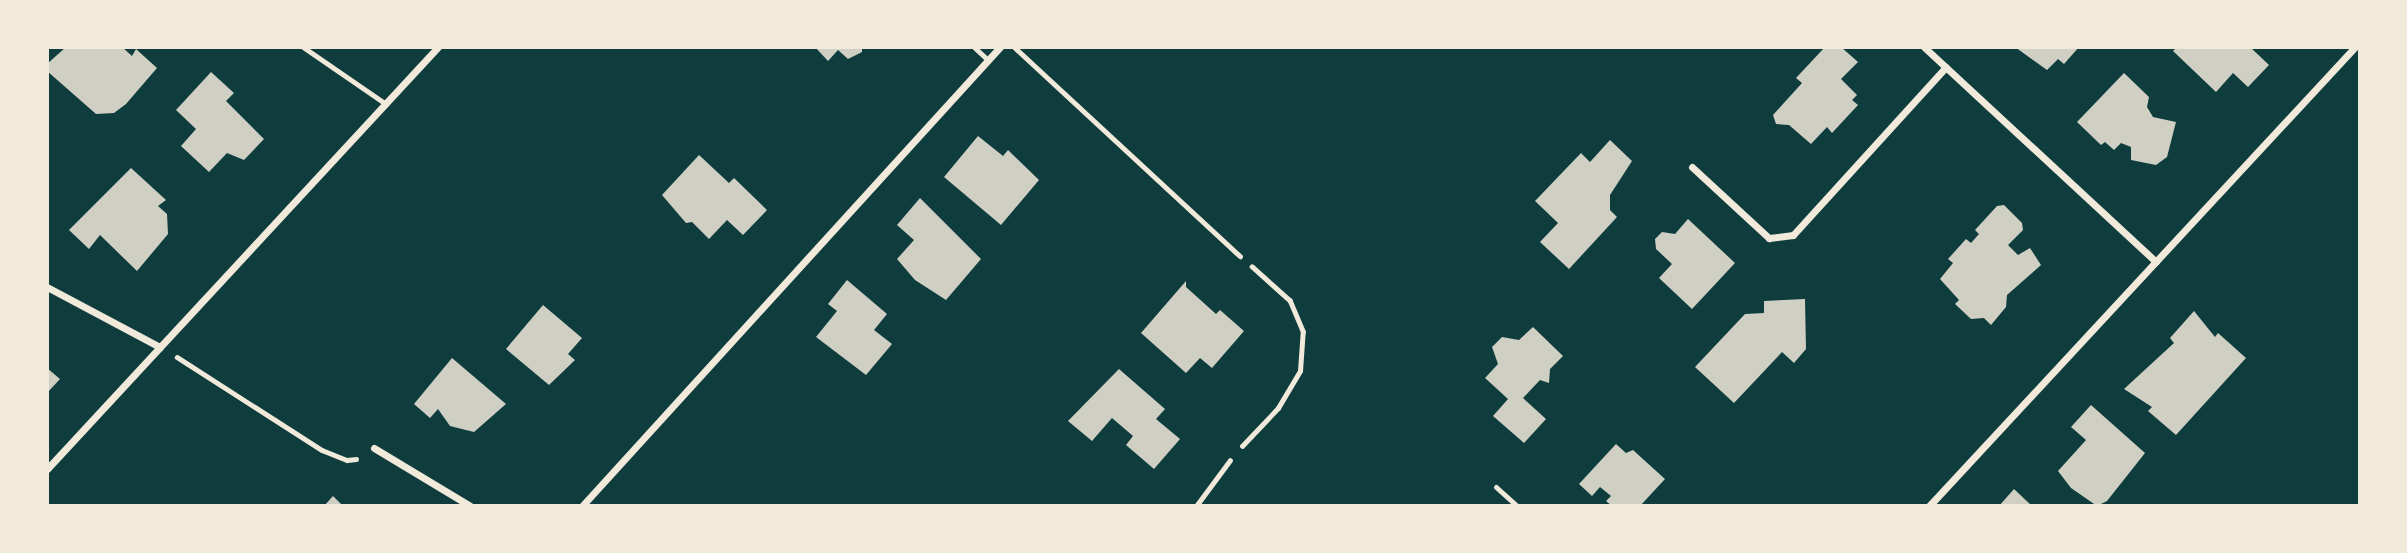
<!DOCTYPE html>
<style>
body{margin:0}
#map{position:relative;width:2407px;height:553px;overflow:hidden;background:#0f3d3e;font-family:Merriweather,serif}
div>[style]{position:absolute}
[style*='--x']{left:calc(var(--x)*1px);top:calc(var(--y)*1px);width:calc(var(--w)*1px);rotate:calc(var(--a)*1deg)}
.building>*{inset:0;background:#cfcfc3}
.path>*{height:4.5px;margin:-2.25px;padding:0 2.25px;transform-origin:2.25px;border-radius:2.25px;background:#f1e9da}
.service>*{height:5px;margin:-2.5px;padding:0 2.5px;transform-origin:2.5px;border-radius:2.5px;background:#f1e9da}
.minor>*{height:7px;margin:-3.5px;padding:0 3.5px;transform-origin:3.5px;border-radius:3.5px;background:#f1e9da}
span{translate:-50% -50%;white-space:nowrap;text-align:center;line-height:1.15;-webkit-text-stroke:6px #f1e9da;paint-order:stroke}
.frame{position:absolute;inset:0;border:49px solid #f1e9da;pointer-events:none}
</style>
<div id="map">
<div class="building">
<div style="clip-path:polygon(66px 47px,122px 47px,132px 56px,136px 49px,157px 68px,126px 104px,114px 113px,96px 114px,47px 71px,47px 64px)"></div>
<div style="clip-path:polygon(815px 47px,862px 47px,862px 52px,848px 59px,838px 50px,828px 61px)"></div>
<div style="clip-path:polygon(1825px 47px,1841px 47px,1858px 62px,1841px 79px,1857px 95px,1852px 100px,1858px 105px,1832px 133px,1827px 127px,1811px 144px,1789px 125px,1776px 124px,1773px 115px,1802px 83px,1796px 78px)"></div>
<div style="clip-path:polygon(2015px 47px,2079px 47px,2064px 64px,2058px 59px,2047px 70px)"></div>
<div style="clip-path:polygon(2177px 47px,2250px 47px,2269px 65px,2248px 87px,2233px 73px,2216px 92px,2173px 51px)"></div>
<div style="clip-path:polygon(211px 72px,234px 93px,226px 101px,264px 139px,244px 160px,227px 153px,209px 172px,181px 146px,196px 129px,176px 110px)"></div>
<div style="clip-path:polygon(2124px 73px,2149px 97px,2147px 107px,2153px 117px,2176px 122px,2167px 157px,2156px 165px,2131px 160px,2131px 147px,2121px 143px,2114px 150px,2105px 142px,2101px 145px,2077px 122px)"></div>
<div style="clip-path:polygon(978px 136px,1003px 156px,1008px 150px,1039px 180px,1001px 225px,944px 177px)"></div>
<div style="clip-path:polygon(1610px 140px,1632px 161px,1610px 195px,1610px 210px,1617px 217px,1569px 269px,1540px 242px,1558px 223px,1535px 201px,1581px 153px,1590px 162px)"></div>
<div style="clip-path:polygon(699px 155px,729px 183px,734px 178px,767px 210px,743px 235px,727px 220px,709px 239px,692px 222px,686px 223px,662px 195px)"></div>
<div style="clip-path:polygon(131px 168px,166px 200px,158px 206px,167px 214px,168px 234px,137px 271px,100px 235px,89px 249px,69px 230px)"></div>
<div style="clip-path:polygon(920px 198px,981px 259px,946px 300px,915px 280px,897px 259px,914px 240px,897px 225px)"></div>
<div style="clip-path:polygon(2004px 205px,2022px 223px,2023px 230px,2008px 245px,2018px 255px,2030px 248px,2041px 265px,2007px 295px,2006px 307px,1991px 325px,1984px 318px,1971px 319px,1955px 304px,1959px 300px,1940px 279px,1953px 263px,1948px 259px,1966px 239px,1971px 243px,1979px 234px,1975px 230px,1997px 206px)"></div>
<div style="clip-path:polygon(1688px 219px,1735px 263px,1692px 309px,1659px 278px,1672px 264px,1656px 249px,1655px 239px,1662px 232px,1675px 234px)"></div>
<div style="clip-path:polygon(847px 280px,887px 314px,874px 330px,892px 344px,866px 375px,816px 337px,837px 311px,828px 304px)"></div>
<div style="clip-path:polygon(1186px 281px,1186px 287px,1216px 314px,1220px 310px,1244px 331px,1212px 368px,1200px 358px,1186px 373px,1141px 333px)"></div>
<div style="clip-path:polygon(1805px 299px,1806px 349px,1794px 363px,1782px 352px,1734px 403px,1695px 367px,1745px 314px,1764px 313px,1764px 301px)"></div>
<div style="clip-path:polygon(543px 305px,582px 338px,568px 354px,575px 360px,549px 385px,506px 349px)"></div>
<div style="clip-path:polygon(2194px 311px,2215px 337px,2218px 333px,2246px 358px,2176px 435px,2148px 411px,2152px 407px,2124px 389px,2174px 343px,2170px 338px)"></div>
<div style="clip-path:polygon(1533px 327px,1563px 356px,1550px 369px,1549px 383px,1540px 380px,1523px 398px,1546px 419px,1524px 443px,1493px 416px,1508px 399px,1485px 378px,1498px 364px,1492px 347px,1502px 337px,1519px 340px)"></div>
<div style="clip-path:polygon(452px 358px,506px 404px,474px 432px,450px 426px,438px 409px,430px 418px,414px 404px)"></div>
<div style="clip-path:polygon(47px 368px,60px 379px,47px 393px)"></div>
<div style="clip-path:polygon(1119px 369px,1165px 409px,1156px 419px,1180px 439px,1154px 469px,1126px 445px,1133px 436px,1112px 418px,1092px 441px,1068px 421px)"></div>
<div style="clip-path:polygon(2091px 405px,2145px 453px,2107px 501px,2097px 506px,2071px 488px,2058px 471px,2086px 440px,2071px 427px)"></div>
<div style="clip-path:polygon(1616px 444px,1626px 453px,1633px 450px,1665px 479px,1640px 506px,1612px 506px,1606px 501px,1611px 496px,1600px 487px,1592px 496px,1579px 484px)"></div>
<div style="clip-path:polygon(2014px 489px,2032px 506px,1999px 506px)"></div>
<div style="clip-path:polygon(333px 496px,343px 506px,324px 506px)"></div>
</div>
<div class="path">
<div style="--x:177;--y:357;--w:172;--a:32.7"></div>
<div style="--x:322;--y:450;--w:27;--a:22"></div>
<div style="--x:347;--y:460;--w:9;--a:-6"></div>
<div style="--x:1242;--y:446;--w:52;--a:-46.5"></div>
<div style="--x:1278;--y:408;--w:43;--a:-59.3"></div>
<div style="--x:1300;--y:371;--w:39;--a:-86"></div>
<div style="--x:1303;--y:332;--w:34;--a:-113"></div>
<div style="--x:1290;--y:301;--w:51;--a:-138.2"></div>
</div>
<div class="service">
<div style="--x:303;--y:47;--w:101;--a:34.5"></div>
<div style="--x:974;--y:47;--w:19;--a:43"></div>
<div style="--x:1014;--y:47;--w:308;--a:42.8"></div>
<div style="--x:1496;--y:487;--w:28;--a:42"></div>
<div style="--x:1196;--y:506;--w:57;--a:-53.5"></div>
</div>
<div class="minor">
<div style="--x:1924;--y:47;--w:316;--a:42.8"></div>
<div style="--x:1692;--y:167;--w:105;--a:42.7"></div>
<div style="--x:1769;--y:238;--w:24;--a:-7"></div>
<div style="--x:1793;--y:235;--w:227;--a:-47.7"></div>
<div style="--x:47;--y:287;--w:128;--a:28"></div>
<div style="--x:374;--y:448;--w:112;--a:31.1"></div>
<div style="--x:47;--y:469;--w:575;--a:-47.18"></div>
<div style="--x:582;--y:506;--w:621;--a:-47.68"></div>
<div style="--x:1929;--y:506;--w:626;--a:-47.14"></div>
</div>
<div class="frame"></div>
</div>
